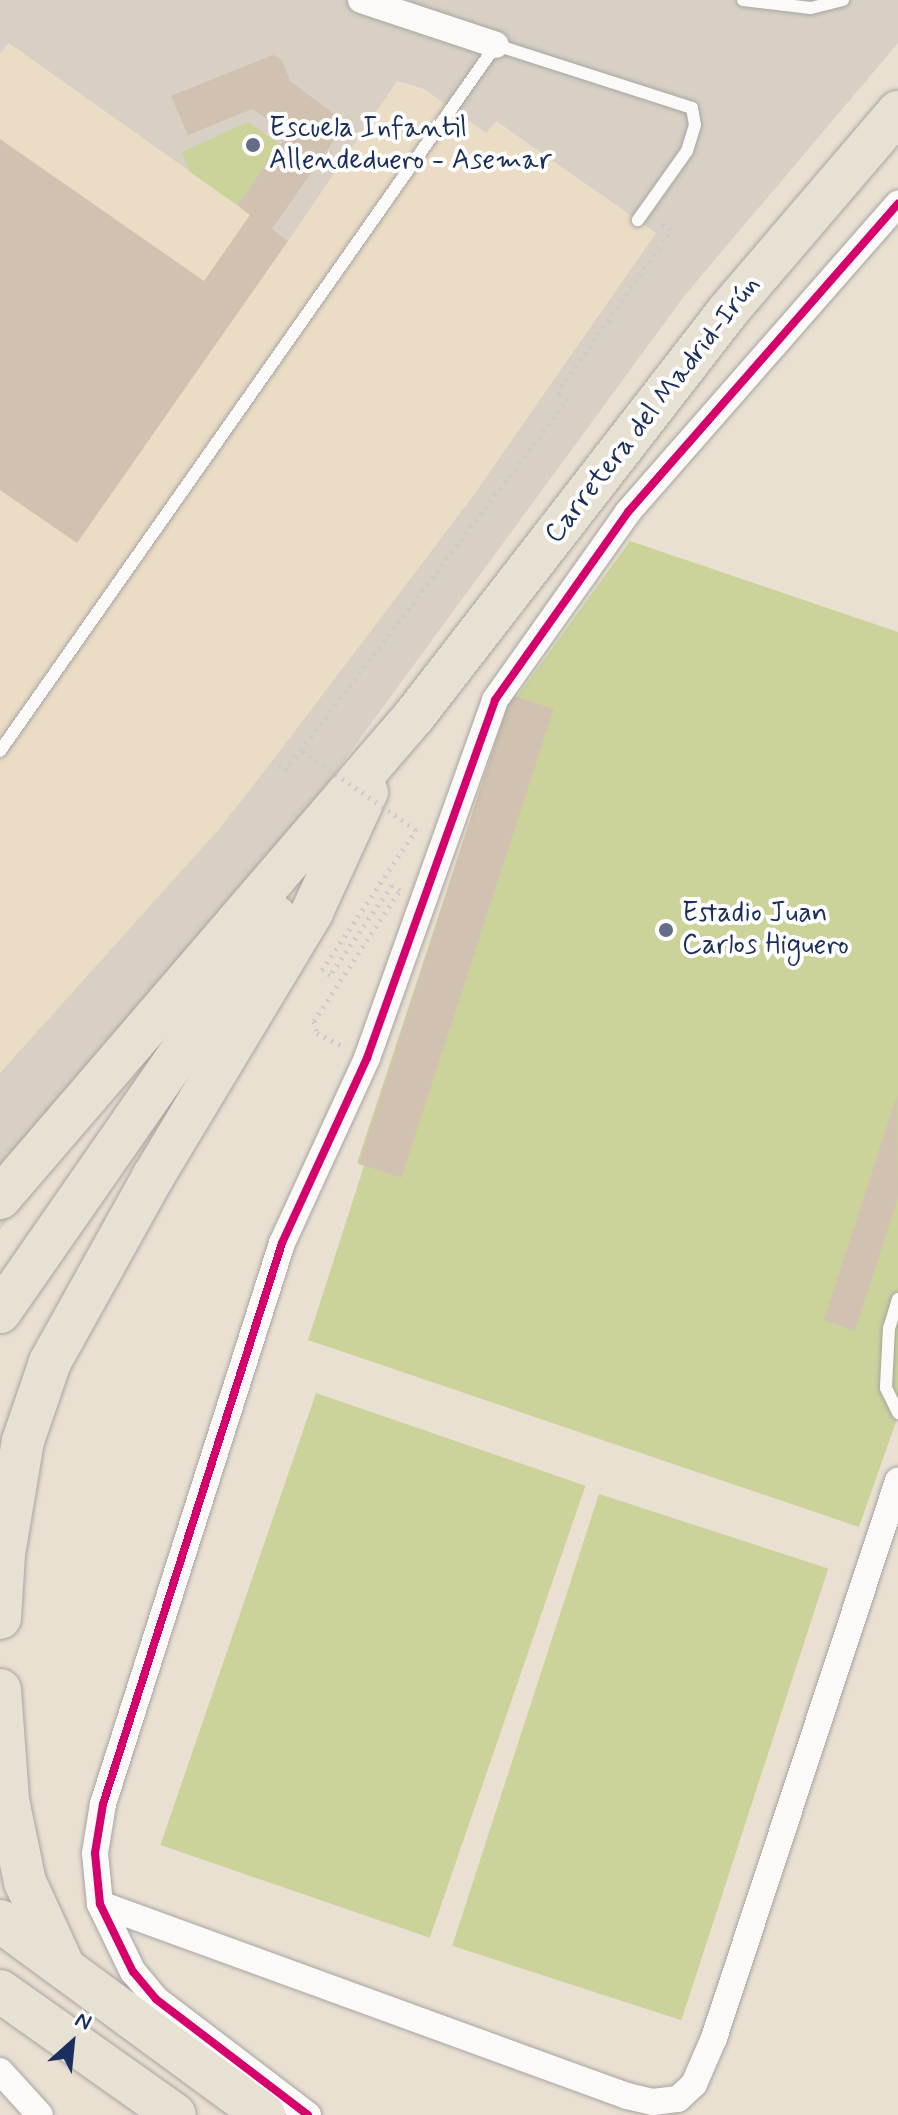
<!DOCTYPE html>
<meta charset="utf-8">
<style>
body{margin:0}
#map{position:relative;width:898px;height:2115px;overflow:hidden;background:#eae0d2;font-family:Mynerve,sans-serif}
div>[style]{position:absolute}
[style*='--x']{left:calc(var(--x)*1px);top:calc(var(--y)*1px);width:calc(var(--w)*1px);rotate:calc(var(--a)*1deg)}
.built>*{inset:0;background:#eadcc5}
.industrial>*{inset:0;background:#d8d0c4}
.green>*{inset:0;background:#cbd39a;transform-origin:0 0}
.building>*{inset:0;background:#d0c1b0;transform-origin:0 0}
.path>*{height:5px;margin-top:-2.5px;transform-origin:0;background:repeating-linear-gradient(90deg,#cbcbca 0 2px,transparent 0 8px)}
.roads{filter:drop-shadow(0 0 2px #a7a4a2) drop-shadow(0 0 2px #a7a4a2)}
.service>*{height:12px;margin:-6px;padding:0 6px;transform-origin:6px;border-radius:6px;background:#fcfaf8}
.minor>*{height:26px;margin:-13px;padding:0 13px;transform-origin:13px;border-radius:13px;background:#fcfaf8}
.trunk>*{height:42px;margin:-21px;padding:0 21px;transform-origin:21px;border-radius:21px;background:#e7e1d4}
.path-bridge>*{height:5px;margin-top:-2.5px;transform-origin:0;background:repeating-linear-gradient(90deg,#cbcbca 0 2px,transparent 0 8px)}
.cycleway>*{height:8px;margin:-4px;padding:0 4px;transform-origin:4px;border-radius:4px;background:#d6006c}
.dots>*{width:22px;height:22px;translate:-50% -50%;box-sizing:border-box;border:4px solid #fff;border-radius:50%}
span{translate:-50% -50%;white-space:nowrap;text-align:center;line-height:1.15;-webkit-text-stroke:8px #fff;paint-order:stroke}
.poi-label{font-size:28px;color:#1b2f5e}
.left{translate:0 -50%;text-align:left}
.street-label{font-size:28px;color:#1b2f5e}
.north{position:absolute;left:32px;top:2003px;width:80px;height:80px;-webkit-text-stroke:6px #fff;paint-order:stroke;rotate:27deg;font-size:22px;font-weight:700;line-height:32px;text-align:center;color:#1b2f5e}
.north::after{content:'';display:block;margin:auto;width:28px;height:36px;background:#1b2f5e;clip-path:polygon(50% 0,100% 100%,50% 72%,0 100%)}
</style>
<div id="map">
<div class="built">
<div style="clip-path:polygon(9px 42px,397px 81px,495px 121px,656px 233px,473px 496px,273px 760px,219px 829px,0 1073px,0 54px)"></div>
</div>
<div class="industrial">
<div style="clip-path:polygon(0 0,898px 0,898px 43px,685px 295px,0 1230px,0 1073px,219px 829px,273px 760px,473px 496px,656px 233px,496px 121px,486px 133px,424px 89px,397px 81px,288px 241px,9px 43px,0 54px)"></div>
</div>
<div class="green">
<div style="clip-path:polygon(248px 122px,281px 145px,237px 205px,190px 172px,182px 152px)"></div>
<div style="clip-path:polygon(630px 541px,898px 632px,898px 1416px,859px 1527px,308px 1340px,364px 1166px,357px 1163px,511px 695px,517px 697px)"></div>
<div style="left:316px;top:1393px;width:285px;height:478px;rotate:19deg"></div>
<div style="left:599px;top:1494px;width:241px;height:475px;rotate:18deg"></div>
</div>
<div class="building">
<div style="clip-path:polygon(273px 55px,282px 60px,290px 81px,346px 123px,272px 229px,288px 241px,77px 543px,0 490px,0 139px,204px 281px,250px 215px,237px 205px,289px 133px,252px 109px,188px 135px,171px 96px)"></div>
<div style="left:511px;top:695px;width:45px;height:493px;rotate:18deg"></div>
<div style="clip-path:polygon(897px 1095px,898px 1198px,855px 1331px,824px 1320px)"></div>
</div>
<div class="path">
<div style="--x:568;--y:400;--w:13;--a:-148"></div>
<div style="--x:557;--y:393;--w:199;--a:-55"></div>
<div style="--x:671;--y:230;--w:13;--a:-141"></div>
<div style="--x:273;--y:760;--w:16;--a:40"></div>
<div style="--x:285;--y:770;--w:26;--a:-51"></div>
<div style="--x:314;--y:1021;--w:12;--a:76"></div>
<div style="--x:317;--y:1033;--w:27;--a:27"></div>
</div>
<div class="roads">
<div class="service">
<div style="--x:743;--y:0;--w:68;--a:6.7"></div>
<div style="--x:811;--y:8;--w:33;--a:-14"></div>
<div style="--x:0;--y:751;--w:863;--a:-54.91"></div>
<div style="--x:496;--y:45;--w:206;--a:17.8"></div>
<div style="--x:692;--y:108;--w:17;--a:80"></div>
<div style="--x:695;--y:125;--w:27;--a:107"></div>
<div style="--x:687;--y:151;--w:85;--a:125.4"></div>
<div style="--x:898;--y:1299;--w:30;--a:107"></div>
<div style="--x:889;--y:1328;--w:60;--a:92.9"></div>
<div style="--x:886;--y:1388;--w:28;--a:64"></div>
</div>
<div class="minor">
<div style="--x:361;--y:0;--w:142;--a:18.4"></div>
<div style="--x:100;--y:1904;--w:561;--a:20.02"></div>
<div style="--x:627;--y:2096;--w:27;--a:13"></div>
<div style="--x:653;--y:2102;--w:25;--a:-7"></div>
<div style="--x:678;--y:2099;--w:22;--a:-43"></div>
<div style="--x:694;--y:2084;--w:50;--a:-66.5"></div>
<div style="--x:714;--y:2038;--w:587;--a:-71.72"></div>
<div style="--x:0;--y:2071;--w:59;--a:47.7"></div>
<div style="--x:308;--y:2115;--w:191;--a:-142.7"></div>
<div style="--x:156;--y:1999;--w:35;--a:-130"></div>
<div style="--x:133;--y:1972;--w:76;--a:-115.9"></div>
<div style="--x:100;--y:1904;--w:51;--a:-95.6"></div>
<div style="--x:95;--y:1853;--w:50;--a:-80.7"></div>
<div style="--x:103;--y:1804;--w:589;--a:-72.3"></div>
<div style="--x:282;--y:1243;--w:204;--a:-65.3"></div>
<div style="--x:367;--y:1058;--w:380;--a:-70.3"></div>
<div style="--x:495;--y:700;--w:230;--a:-54.7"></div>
<div style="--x:628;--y:512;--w:410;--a:-48.8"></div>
</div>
<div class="trunk">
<div style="--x:0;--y:1198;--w:637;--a:-49.33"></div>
<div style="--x:415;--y:715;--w:511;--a:-52.23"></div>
<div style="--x:728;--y:311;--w:262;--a:-49.5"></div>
<div style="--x:0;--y:1312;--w:482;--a:-55.2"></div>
<div style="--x:0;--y:1618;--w:64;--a:-86.4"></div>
<div style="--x:4;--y:1554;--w:115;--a:-80.5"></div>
<div style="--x:23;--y:1441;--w:83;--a:-71.1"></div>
<div style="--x:50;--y:1362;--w:212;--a:-60.9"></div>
<div style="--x:153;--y:1177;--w:309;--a:-59"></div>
<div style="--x:312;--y:912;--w:132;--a:-65.4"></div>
<div style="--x:0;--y:1690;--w:110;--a:85.8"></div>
<div style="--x:8;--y:1800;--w:84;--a:78.3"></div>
<div style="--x:25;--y:1882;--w:89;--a:65.4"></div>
<div style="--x:0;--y:1921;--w:328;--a:36.3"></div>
<div style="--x:0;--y:1991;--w:214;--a:35.3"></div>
</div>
</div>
<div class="path-bridge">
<div style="--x:314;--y:1021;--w:157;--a:-56.7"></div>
<div style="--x:400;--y:890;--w:9;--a:-148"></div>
<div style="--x:392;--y:885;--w:109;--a:124.6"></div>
<div style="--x:330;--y:975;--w:9;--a:-148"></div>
<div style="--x:322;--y:970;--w:169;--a:-56.1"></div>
<div style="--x:416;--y:830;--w:140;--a:-145.2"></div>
<div style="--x:301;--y:750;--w:440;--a:-52.7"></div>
</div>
<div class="cycleway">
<div style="--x:308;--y:2115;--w:191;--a:-142.7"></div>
<div style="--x:156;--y:1999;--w:35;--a:-130"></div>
<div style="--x:133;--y:1972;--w:76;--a:-115.9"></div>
<div style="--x:100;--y:1904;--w:51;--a:-95.6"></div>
<div style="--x:95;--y:1853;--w:50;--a:-80.7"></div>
<div style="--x:103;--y:1804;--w:589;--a:-72.3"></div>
<div style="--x:282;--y:1243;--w:204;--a:-65.3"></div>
<div style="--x:367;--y:1058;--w:380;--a:-70.3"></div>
<div style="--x:495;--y:700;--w:230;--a:-54.7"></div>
<div style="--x:628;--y:512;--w:410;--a:-48.8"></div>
</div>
<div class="dots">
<div style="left:253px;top:145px;background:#636d87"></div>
<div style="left:666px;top:930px;background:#636d87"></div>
</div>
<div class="poi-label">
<span class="left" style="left:269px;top:145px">Escuela Infantil<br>Allendeduero - Asemar</span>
<span class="left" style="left:682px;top:930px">Estadio Juan<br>Carlos Higuero</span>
</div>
<div class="street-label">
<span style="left:653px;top:410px;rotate:-52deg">Carretera del Madrid-Irún</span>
</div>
<div class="north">N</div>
</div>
